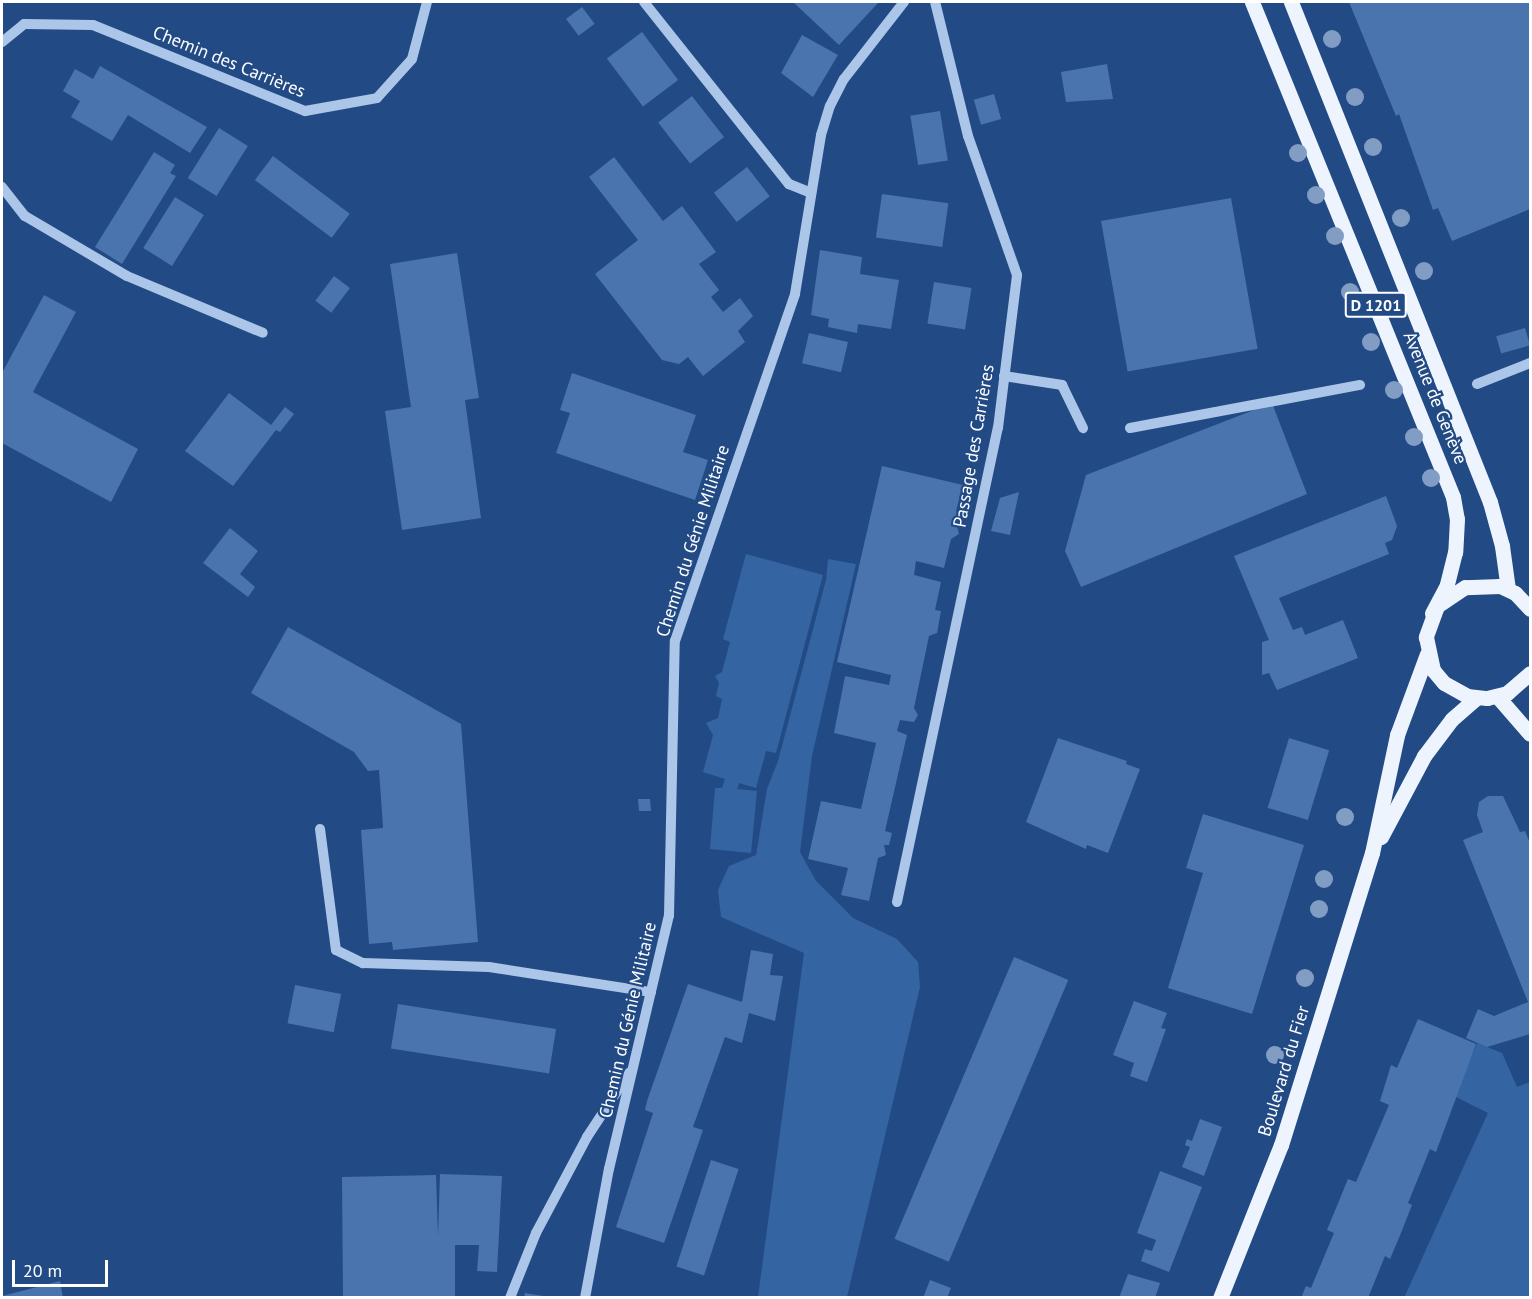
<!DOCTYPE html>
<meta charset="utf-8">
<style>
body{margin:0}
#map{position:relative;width:1532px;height:1299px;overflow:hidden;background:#224b85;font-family:"PT Sans",sans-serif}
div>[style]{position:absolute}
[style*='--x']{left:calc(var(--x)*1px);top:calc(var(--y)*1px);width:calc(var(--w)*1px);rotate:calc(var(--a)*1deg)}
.green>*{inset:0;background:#3564a2}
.building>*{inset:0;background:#4a74ae;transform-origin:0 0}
.minor>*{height:10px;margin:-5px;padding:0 5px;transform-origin:5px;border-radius:5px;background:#abc6e9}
.major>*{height:15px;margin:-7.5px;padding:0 7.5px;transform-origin:7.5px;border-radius:7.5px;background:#eef4fe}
.trees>*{width:18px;height:18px;margin:-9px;border-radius:50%;background:#819dc4}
span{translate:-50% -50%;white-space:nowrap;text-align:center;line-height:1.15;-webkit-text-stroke:4.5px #224b85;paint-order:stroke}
.shield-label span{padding:2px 4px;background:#224b85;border:2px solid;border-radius:4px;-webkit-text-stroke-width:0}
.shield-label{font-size:16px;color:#fff;font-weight:700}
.street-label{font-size:18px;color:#fff}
.frame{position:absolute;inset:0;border:3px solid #fff;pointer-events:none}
.scale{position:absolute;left:12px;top:1260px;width:96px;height:27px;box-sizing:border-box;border:3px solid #fff;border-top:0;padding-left:8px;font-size:18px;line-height:21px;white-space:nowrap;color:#fff;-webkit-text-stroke:4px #224b85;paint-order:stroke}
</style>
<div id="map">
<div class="green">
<div style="clip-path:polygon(746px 554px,823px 575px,776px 753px,766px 751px,756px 788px,739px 783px,737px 789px,757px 791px,751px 853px,710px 849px,715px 788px,722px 788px,725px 779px,703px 772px,713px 735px,706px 723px,718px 718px,722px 699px,716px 696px,719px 683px,715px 676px,722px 672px,730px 642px,723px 639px)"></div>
<div style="clip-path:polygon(828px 559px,856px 564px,812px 756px,800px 852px,816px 881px,853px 918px,897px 939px,918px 962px,920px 987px,847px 1297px,758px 1297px,804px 953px,721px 917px,718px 890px,729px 866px,756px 855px,767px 789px,778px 761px,826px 580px)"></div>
<div style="clip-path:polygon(1477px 1043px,1502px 1053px,1517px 1087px,1530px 1082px,1530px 1297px,1404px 1298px,1488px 1113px,1454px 1096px)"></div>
</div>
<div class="building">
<div style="clip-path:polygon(793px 2px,876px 2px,878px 3px,839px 45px)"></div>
<div style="clip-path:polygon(1349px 2px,1530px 2px,1530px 209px,1452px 241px,1438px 208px,1433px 210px,1399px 114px,1396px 116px)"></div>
<div style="left:582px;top:7px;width:21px;height:20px;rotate:53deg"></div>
<div style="left:642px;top:32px;width:60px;height:44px;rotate:53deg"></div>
<div style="clip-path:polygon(802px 35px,838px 55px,813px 97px,781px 73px)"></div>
<div style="clip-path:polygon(1107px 64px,1113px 99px,1066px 102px,1061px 72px)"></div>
<div style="clip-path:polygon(100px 66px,207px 127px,190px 153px,128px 115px,112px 141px,71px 117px,80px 101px,63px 91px,75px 69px,93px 79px)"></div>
<div style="left:994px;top:94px;width:26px;height:21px;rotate:74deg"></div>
<div style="left:692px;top:96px;width:52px;height:43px;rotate:52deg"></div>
<div style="left:940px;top:111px;width:50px;height:30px;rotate:81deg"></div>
<div style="left:219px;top:128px;width:34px;height:59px;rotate:32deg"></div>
<div style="clip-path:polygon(154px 152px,175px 165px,170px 173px,176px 176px,122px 264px,95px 247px)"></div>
<div style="left:273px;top:156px;width:96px;height:30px;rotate:37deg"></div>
<div style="clip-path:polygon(614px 157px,663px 221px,682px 206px,716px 252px,699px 264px,719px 290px,711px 297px,723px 312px,740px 298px,753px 316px,738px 331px,745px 342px,703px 376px,688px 357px,679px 364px,662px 360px,595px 274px,638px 240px,589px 177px)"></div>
<div style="left:747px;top:167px;width:37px;height:42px;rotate:52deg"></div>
<div style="left:882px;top:194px;width:67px;height:44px;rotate:8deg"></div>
<div style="left:175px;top:197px;width:34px;height:60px;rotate:32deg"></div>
<div style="left:1231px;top:198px;width:153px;height:132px;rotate:80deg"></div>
<div style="clip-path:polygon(820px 250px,862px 257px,860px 274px,899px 280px,891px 329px,858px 324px,857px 333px,828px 327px,829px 319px,811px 315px)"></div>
<div style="clip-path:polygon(457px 253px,479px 398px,465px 400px,481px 518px,402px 530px,385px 411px,411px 407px,390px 264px)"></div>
<div style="left:334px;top:276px;width:20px;height:31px;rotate:37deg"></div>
<div style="left:934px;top:282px;width:38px;height:42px;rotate:9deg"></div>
<div style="clip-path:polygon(44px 295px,76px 312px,33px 392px,138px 449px,111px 502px,2px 443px,2px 373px)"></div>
<div style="left:1525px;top:328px;width:18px;height:30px;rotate:74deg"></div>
<div style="left:809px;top:333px;width:40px;height:31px;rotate:13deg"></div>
<div style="clip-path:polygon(572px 373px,696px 415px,683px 452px,708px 460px,695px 500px,556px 453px,570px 413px,560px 410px)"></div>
<div style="clip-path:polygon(229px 393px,271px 425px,285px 407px,294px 414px,280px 432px,276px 430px,233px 486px,185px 451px)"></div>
<div style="clip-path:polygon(1272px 403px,1307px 494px,1081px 587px,1065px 551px,1086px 475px)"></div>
<div style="clip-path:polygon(882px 466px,963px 485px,956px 511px,964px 513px,960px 527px,957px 526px,959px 534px,951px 539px,944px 568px,916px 561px,914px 575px,941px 582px,935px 610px,941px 611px,937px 633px,929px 636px,914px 708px,918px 715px,914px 722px,900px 720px,897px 731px,907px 735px,885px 831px,892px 833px,889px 845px,884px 845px,886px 855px,878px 858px,869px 901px,841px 895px,848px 868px,808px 859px,821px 801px,861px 809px,876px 743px,834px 733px,845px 676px,889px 685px,891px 675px,837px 662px)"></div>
<div style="clip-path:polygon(1019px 492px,1010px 535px,991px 531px,1000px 498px)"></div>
<div style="clip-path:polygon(1386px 496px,1397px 526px,1392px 540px,1385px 543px,1389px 554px,1279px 598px,1293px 630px,1302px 627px,1305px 635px,1343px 620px,1358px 658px,1277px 690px,1269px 673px,1262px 675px,1262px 642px,1269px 640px,1234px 556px)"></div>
<div style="clip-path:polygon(230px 528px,258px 551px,240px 574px,255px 587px,248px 597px,203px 563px)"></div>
<div style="clip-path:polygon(288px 627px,461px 724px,478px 942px,393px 950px,392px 942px,369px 944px,361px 830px,383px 828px,379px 770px,368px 771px,354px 752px,251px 693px)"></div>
<div style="clip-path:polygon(1058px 738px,1127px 761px,1126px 764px,1140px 769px,1108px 853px,1087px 845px,1086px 849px,1026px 822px)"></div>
<div style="left:1289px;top:738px;width:42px;height:73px;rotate:17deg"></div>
<div style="clip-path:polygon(1488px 796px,1503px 796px,1520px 832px,1525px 831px,1530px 843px,1530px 1034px,1487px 1047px,1466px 1038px,1478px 1009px,1494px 1016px,1528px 1002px,1463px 840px,1483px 832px,1477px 815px,1479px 802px)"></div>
<div style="clip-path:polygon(638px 799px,650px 799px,651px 811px,639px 811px)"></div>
<div style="clip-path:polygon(1203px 814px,1304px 845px,1252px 1014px,1168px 988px,1203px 873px,1186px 868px)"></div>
<div style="clip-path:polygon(751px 950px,773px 954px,770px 975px,783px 976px,775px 1021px,749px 1013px,742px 1043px,725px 1037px,693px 1127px,703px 1130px,664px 1243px,616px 1227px,653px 1113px,645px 1110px,647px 1101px,688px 984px,742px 1002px)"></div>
<div style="left:1014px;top:957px;width:59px;height:306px;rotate:23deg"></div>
<div style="left:295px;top:985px;width:47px;height:39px;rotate:11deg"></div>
<div style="clip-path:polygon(1134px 1001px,1167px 1013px,1161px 1028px,1166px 1029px,1147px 1082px,1130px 1076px,1134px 1063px,1113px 1055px)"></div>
<div style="left:398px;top:1004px;width:160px;height:45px;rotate:9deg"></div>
<div style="clip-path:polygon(1418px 1019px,1476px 1044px,1436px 1152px,1430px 1149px,1408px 1203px,1412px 1205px,1401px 1233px,1390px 1259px,1385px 1256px,1368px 1298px,1301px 1298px,1306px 1286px,1311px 1288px,1334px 1233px,1327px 1230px,1348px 1179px,1356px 1182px,1389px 1105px,1380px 1101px,1391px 1065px,1397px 1068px)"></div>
<div style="clip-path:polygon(1200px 1119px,1222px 1127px,1204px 1176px,1182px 1167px,1190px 1147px,1185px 1145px,1187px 1139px,1192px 1141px)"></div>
<div style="left:711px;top:1160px;width:29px;height:112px;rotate:18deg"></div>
<div style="clip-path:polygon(1160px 1171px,1202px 1187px,1169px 1272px,1141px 1261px,1145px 1249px,1152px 1251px,1156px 1240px,1137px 1233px)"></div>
<div style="clip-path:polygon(440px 1174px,502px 1176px,497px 1272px,477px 1271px,479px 1245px,455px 1245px,455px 1298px,343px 1298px,342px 1177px,436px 1175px,438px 1236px)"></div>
<div style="clip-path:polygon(1128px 1274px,1160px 1283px,1155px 1298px,1119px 1298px)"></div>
<div style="clip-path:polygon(930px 1280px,951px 1288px,947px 1298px,923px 1298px)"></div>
<div style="clip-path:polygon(60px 1281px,63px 1298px,2px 1298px,2px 1296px)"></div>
<div style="clip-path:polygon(525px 1293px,543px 1296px,543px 1298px,524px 1298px)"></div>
</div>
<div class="minor">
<div style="--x:644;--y:2;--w:233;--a:51.5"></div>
<div style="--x:789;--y:184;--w:24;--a:22"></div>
<div style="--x:2;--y:42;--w:28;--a:-39"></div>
<div style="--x:24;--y:24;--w:69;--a:0.8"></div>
<div style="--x:93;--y:25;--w:229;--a:22.1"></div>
<div style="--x:305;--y:111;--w:73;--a:-10.2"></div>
<div style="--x:377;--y:98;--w:52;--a:-48.1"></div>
<div style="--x:412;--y:59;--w:59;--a:-75.3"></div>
<div style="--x:2;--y:187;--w:37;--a:52"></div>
<div style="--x:25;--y:216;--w:118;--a:30.5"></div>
<div style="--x:127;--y:276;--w:147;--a:22.7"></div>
<div style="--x:1004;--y:376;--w:59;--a:8.8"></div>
<div style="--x:1062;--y:385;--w:48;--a:64"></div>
<div style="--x:1477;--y:384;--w:57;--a:-21.6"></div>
<div style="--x:1130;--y:428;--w:234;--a:-10.6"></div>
<div style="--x:320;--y:829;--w:122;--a:82.5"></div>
<div style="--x:336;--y:950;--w:30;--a:26"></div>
<div style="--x:363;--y:963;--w:126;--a:1.8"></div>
<div style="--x:489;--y:967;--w:164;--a:8.8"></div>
<div style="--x:897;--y:902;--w:485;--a:-78"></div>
<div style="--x:998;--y:428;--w:154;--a:-82.9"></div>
<div style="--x:1017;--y:275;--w:147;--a:-109.4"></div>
<div style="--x:968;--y:136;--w:138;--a:-103.8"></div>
<div style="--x:510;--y:1298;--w:70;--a:-68.2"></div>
<div style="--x:536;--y:1233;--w:109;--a:-62"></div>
<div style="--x:587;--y:1137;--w:77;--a:-56.7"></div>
<div style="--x:585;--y:1298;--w:131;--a:-79.5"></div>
<div style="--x:609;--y:1169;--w:260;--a:-76.7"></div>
<div style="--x:669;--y:916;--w:275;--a:-88.8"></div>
<div style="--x:675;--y:641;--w:367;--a:-70.9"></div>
<div style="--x:795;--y:294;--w:161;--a:-80.7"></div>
<div style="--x:821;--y:135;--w:30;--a:-73"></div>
<div style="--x:830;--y:106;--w:30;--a:-63"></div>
<div style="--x:844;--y:79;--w:98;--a:-52.1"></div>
</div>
<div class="major">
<div style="--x:1252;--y:2;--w:534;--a:67.9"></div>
<div style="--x:1453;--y:497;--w:22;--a:80"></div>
<div style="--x:1457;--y:519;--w:33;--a:93"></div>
<div style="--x:1455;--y:552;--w:34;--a:104"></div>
<div style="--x:1447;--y:585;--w:32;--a:118"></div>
<div style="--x:1291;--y:2;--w:538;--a:68.3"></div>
<div style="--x:1490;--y:502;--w:46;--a:74.7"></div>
<div style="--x:1502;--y:546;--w:43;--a:82.1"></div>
<div style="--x:1530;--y:609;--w:22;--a:-133"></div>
<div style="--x:1515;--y:593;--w:17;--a:-155"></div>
<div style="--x:1500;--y:586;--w:35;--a:178"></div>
<div style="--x:1465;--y:587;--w:34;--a:146"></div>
<div style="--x:1437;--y:606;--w:33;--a:110"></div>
<div style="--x:1426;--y:637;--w:34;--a:78"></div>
<div style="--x:1433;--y:670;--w:17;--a:50"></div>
<div style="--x:1444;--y:683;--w:26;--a:29"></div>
<div style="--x:1467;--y:696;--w:20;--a:6"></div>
<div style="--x:1487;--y:698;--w:21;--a:-14"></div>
<div style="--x:1507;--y:693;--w:30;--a:-41"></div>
<div style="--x:1497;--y:696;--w:50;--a:49"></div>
<div style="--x:1381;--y:837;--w:92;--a:-62"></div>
<div style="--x:1424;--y:756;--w:46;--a:-52.9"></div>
<div style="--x:1452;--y:719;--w:32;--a:-41"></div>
<div style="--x:1220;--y:1298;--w:165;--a:-68.3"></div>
<div style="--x:1281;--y:1145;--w:306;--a:-72.7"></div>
<div style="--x:1372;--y:853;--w:121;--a:-78"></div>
<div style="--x:1397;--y:735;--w:86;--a:-69.7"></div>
</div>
<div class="trees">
<div style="left:1332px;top:39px"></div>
<div style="left:1355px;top:97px"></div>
<div style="left:1373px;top:147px"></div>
<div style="left:1298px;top:153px"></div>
<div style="left:1316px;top:195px"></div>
<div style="left:1401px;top:218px"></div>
<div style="left:1335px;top:236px"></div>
<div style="left:1424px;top:271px"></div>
<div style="left:1350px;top:292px"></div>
<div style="left:1371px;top:342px"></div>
<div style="left:1394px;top:390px"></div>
<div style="left:1414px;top:437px"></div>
<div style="left:1431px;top:478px"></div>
<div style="left:1345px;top:817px"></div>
<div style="left:1324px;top:879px"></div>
<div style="left:1319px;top:909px"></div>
<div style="left:1305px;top:978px"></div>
<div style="left:1275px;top:1055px"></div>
</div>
<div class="shield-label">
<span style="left:1376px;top:305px">D 1201</span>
</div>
<div class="street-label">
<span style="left:229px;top:62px;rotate:22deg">Chemin des Carrières</span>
<span style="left:1435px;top:398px;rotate:68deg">Avenue de Genève</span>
<span style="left:974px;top:446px;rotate:-80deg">Passage des Carrières</span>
<span style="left:693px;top:541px;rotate:-72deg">Chemin du Génie Militaire</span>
<span style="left:628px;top:1020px;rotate:-77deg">Chemin du Génie Militaire</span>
<span style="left:1284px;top:1071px;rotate:-73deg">Boulevard du Fier</span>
</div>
<div class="frame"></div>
<div class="scale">20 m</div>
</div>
